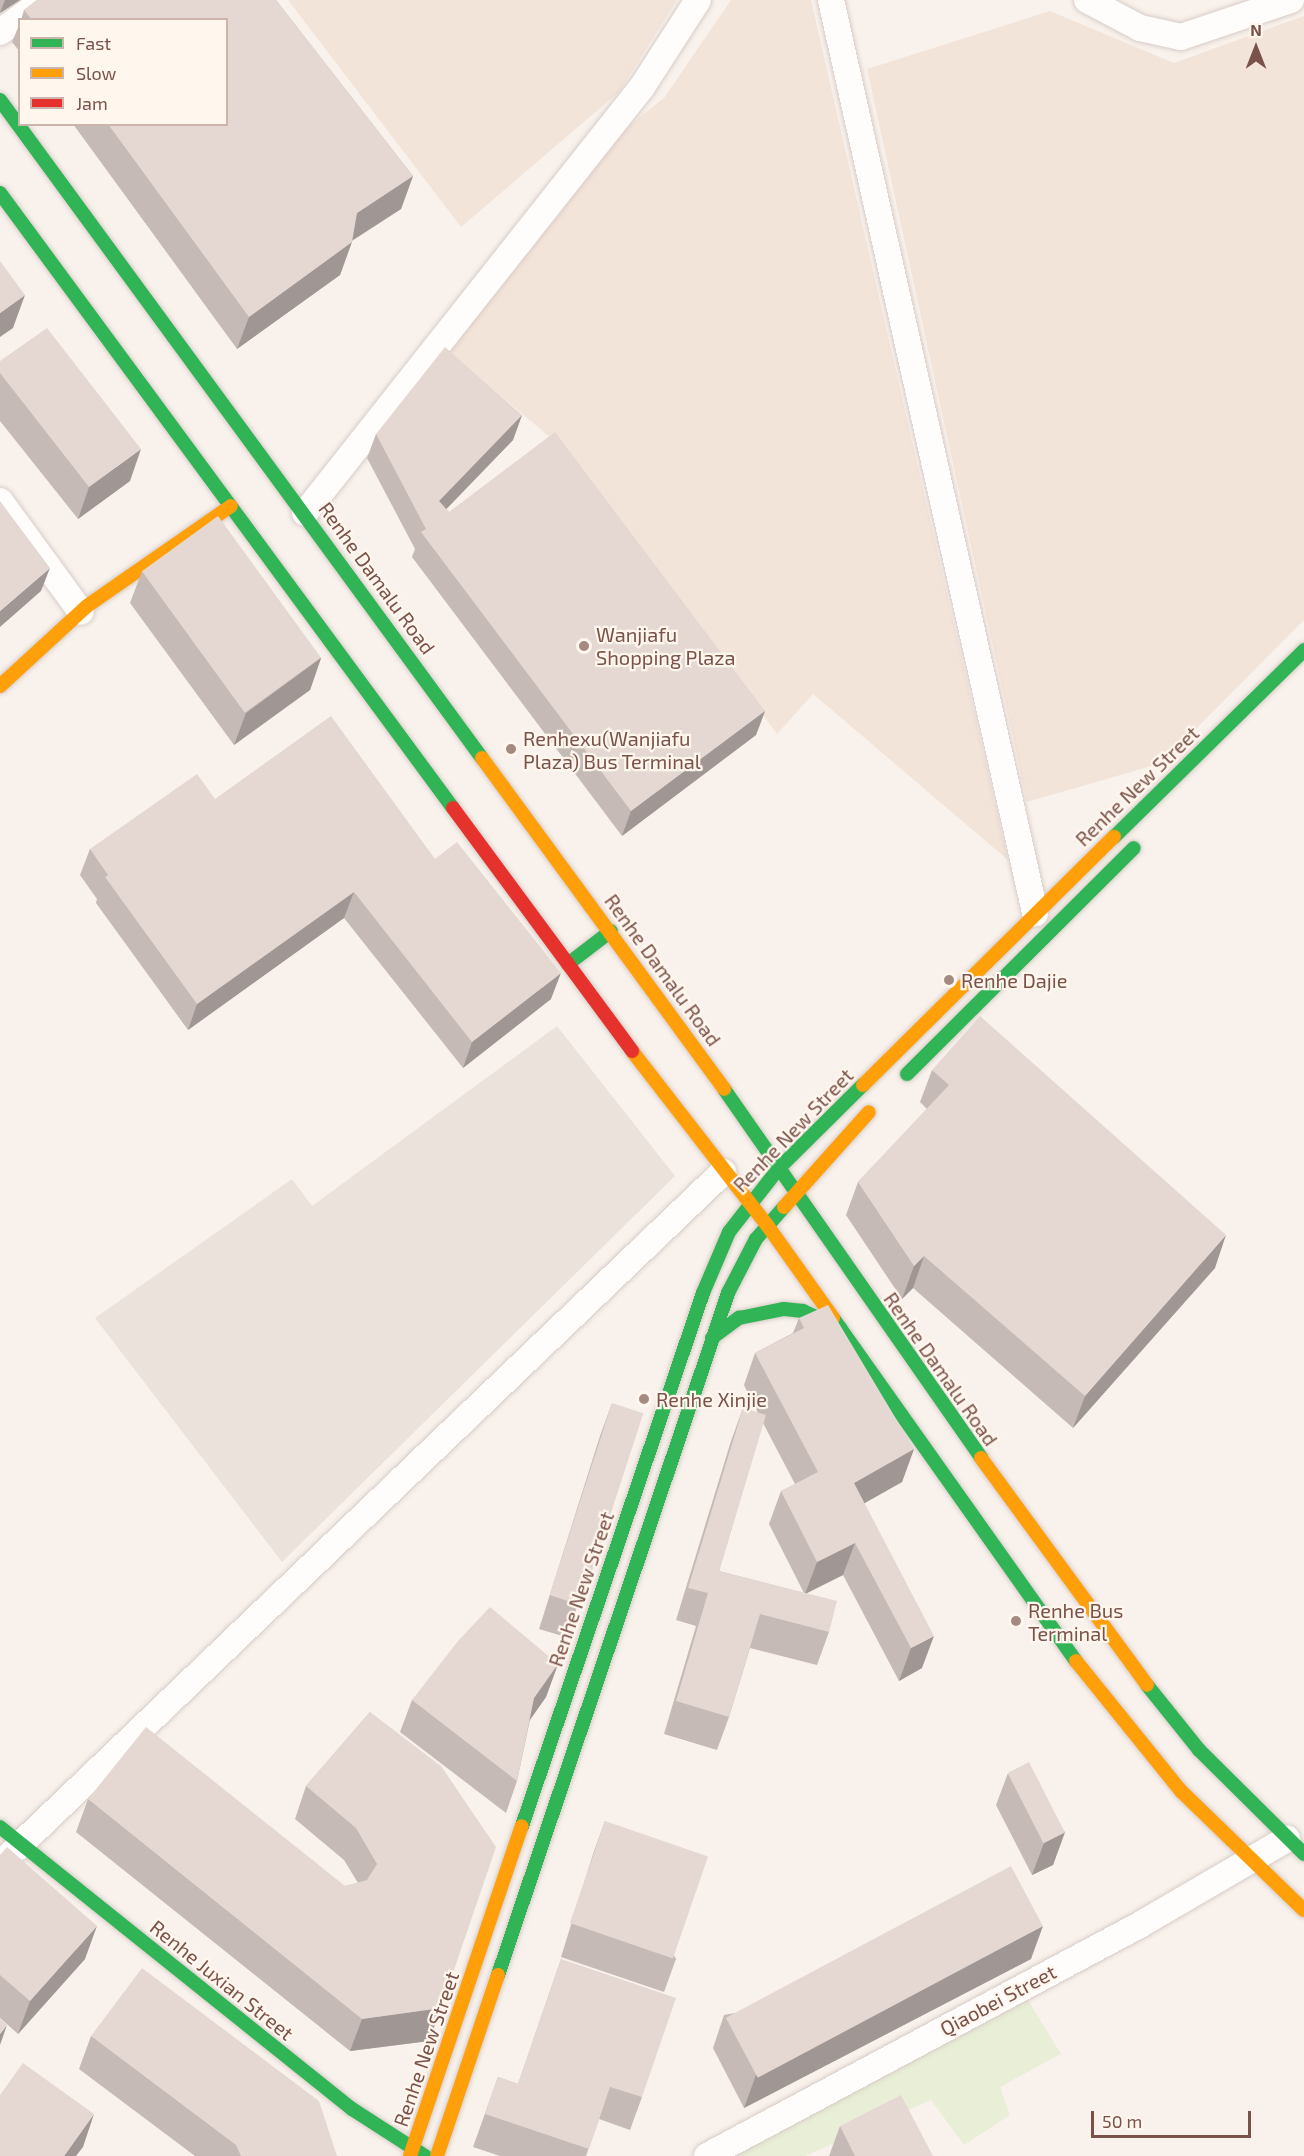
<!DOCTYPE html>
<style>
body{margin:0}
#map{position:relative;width:1304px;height:2156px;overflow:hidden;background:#f9f2ec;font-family:"Exo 2",sans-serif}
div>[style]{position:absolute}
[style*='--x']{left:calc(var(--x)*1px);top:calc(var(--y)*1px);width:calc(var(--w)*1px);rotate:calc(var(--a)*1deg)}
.residential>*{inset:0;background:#f3e4da}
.industrial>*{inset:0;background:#ece2dc}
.green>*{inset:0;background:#e8efd6}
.roads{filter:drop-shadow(0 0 2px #d8cdc8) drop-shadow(0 0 2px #d8cdc8)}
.street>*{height:26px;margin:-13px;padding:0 13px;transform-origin:13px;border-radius:13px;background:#fefdfc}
.fast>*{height:14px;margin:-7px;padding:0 7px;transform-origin:7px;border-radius:7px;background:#30b455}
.slow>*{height:14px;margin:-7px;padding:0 7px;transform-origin:7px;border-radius:7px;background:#ff9f0a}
.jam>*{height:14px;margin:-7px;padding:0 7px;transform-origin:7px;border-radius:7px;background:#e5322d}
.wall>*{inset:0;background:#c5bab5}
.shaded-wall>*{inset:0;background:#a09794}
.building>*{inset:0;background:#e5d8d3;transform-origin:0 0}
.dots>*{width:16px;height:16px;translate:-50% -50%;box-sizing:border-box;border:3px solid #fff6ee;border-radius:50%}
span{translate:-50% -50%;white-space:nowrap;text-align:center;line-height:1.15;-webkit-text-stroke:4.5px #fff6ee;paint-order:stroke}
.street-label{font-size:20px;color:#7a5249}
.poi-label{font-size:20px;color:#7a5249}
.left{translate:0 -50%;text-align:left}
.legend{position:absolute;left:18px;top:18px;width:210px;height:108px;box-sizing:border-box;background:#fff6ee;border:2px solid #cab4ac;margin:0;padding:8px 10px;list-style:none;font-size:18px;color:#7a5249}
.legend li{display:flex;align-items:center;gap:12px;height:30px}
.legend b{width:30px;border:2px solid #cab4ac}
.north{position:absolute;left:1226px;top:18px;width:60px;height:60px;-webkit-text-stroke:4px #fff6ee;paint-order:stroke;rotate:0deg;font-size:16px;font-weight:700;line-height:24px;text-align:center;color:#7a5249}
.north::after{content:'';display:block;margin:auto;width:21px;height:27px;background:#7a5249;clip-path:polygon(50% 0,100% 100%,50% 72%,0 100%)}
.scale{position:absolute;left:1091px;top:2111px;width:160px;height:27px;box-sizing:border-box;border:3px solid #7a5249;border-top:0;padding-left:8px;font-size:18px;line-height:21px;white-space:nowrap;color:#7a5249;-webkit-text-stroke:4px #fff6ee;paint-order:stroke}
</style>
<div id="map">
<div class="residential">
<div style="clip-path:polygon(288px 0,677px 0,619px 92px,461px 227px)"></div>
<div style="clip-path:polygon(731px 0,811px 0,1008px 860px,813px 694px,777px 734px,565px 450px,435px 340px,543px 193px,664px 98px)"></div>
<div style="clip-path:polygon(1050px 11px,1174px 63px,1304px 16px,1304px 620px,1162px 763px,1027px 802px,867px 69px)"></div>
</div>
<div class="industrial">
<div style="clip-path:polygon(557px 1026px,675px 1176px,282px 1562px,95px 1318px,292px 1179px,312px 1206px)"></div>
</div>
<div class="green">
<div style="clip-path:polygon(1026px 1997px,1061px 2054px,1000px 2087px,1010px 2115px,964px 2145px,931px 2100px,805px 2156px,727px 2156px)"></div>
</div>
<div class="roads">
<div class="street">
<div style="--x:831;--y:0;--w:936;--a:77.4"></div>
<div style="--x:1087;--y:0;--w:60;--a:27.8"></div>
<div style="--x:1140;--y:28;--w:42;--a:12.4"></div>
<div style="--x:1181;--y:37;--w:116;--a:-18.6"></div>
<div style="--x:0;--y:32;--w:54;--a:-36"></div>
<div style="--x:0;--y:501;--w:137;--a:53.9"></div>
<div style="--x:305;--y:513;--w:543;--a:-51.65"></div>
<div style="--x:642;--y:87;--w:103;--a:-57.2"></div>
<div style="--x:0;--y:1864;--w:1001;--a:-43.74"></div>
<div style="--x:707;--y:2156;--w:494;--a:-28.1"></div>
<div style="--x:1143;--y:1923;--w:167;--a:-30.3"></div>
</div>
<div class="fast">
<div style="--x:0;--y:100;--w:816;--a:53.78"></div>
<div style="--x:0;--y:193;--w:764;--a:53.63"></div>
<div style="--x:1114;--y:837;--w:267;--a:-44.5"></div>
<div style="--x:568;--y:964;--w:54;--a:-37.5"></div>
<div style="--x:907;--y:1074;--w:320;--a:-44.9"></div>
<div style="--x:724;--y:1089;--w:450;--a:55.1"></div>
<div style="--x:833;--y:1318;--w:420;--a:54.7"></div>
<div style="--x:712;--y:1338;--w:34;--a:-37"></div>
<div style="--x:739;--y:1318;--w:46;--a:-11.3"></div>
<div style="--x:784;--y:1309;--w:19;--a:6"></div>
<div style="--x:803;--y:1311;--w:41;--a:24.7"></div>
<div style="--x:1147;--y:1685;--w:83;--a:51.3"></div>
<div style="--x:1199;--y:1750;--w:148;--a:44.7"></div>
<div style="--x:522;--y:1826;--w:563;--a:-71.24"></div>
<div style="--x:703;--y:1293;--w:66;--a:-66.9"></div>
<div style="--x:729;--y:1232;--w:81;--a:-52"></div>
<div style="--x:779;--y:1168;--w:118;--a:-44.7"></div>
<div style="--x:0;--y:1827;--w:451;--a:38.7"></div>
<div style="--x:352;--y:2109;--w:87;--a:32.8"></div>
<div style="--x:498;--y:1975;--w:720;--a:-71.36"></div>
<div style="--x:728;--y:1293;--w:61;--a:-62.6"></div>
<div style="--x:756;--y:1239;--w:43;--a:-48.8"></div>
</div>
<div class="slow">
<div style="--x:0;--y:686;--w:118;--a:-42.6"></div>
<div style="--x:87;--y:606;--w:175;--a:-34.8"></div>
<div style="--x:482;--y:758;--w:410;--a:53.8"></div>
<div style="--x:632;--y:1051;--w:220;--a:52.2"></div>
<div style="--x:767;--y:1225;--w:114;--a:54.6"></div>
<div style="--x:863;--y:1085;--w:353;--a:-44.7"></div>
<div style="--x:784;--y:1207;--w:127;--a:-48.2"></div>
<div style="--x:981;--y:1458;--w:281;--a:53.8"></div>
<div style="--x:1076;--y:1661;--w:167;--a:51.1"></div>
<div style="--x:1181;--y:1791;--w:171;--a:44.1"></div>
<div style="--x:410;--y:2156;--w:348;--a:-71.3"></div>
<div style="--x:437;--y:2156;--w:191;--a:-71.4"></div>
</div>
<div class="jam">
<div style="--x:453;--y:808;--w:302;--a:53.6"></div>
</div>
</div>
<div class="wall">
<div style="clip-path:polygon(0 0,20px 0,0 13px)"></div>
<div style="clip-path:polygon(37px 0,276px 0,413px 176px,401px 209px,352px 241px,340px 275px,237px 349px,73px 124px,226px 124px,226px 20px,21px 20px,24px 10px)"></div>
<div style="clip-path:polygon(20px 23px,20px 52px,12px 42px)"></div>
<div style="clip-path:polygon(0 361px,130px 481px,78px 519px,0 421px)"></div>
<div style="clip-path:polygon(522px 415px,513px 440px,446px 509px,449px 512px,765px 711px,756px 735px,622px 836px,412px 557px,415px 549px,367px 458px,376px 434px)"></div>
<div style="clip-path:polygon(142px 571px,321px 658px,310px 690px,234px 745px,130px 603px)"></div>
<div style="clip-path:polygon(215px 799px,435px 859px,551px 999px,463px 1068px,344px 918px,188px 1030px,96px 903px,97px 899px,80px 875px,90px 849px)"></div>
<div style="clip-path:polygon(932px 1070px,1215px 1268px,1073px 1428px,913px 1288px,902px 1299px,846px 1215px,858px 1182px,927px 1109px,920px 1102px)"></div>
<div style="clip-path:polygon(evenodd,799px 1318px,914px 1449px,902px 1482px,864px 1503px,922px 1668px,899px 1681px,843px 1575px,807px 1593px,829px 1632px,817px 1665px,750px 1648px,729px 1717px,717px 1750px,664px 1734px,696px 1626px,676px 1620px,731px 1441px,743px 1408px,758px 1413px,744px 1385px,755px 1353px,793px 1333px,799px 1318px,763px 1423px,795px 1484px,781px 1491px,769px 1524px,804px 1593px,719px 1571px,763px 1423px)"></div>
<div style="clip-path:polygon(612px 1403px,578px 1605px,566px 1637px,539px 1629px,600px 1436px)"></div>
<div style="clip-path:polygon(558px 1664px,546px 1697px,530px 1720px,517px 1781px,506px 1813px,400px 1732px,412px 1700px)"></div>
<div style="clip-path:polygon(370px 1712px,441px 2008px,429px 2041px,350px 2051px,76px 1832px,88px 1799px,345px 1886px,358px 1883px,344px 1860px,295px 1819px,306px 1786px)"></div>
<div style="clip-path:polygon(1008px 1773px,1065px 1832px,1053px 1865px,1032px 1875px,996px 1805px)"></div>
<div style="clip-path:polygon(605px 1821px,676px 1959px,664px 1992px,561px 1957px,593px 1854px)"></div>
<div style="clip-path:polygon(0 1855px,85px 1959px,18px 2034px,0 2018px)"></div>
<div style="clip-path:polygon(561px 1959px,642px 2097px,630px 2130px,599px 2119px,586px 2156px,500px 2156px,473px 2147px,498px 2077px,518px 2084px)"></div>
<div style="clip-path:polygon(1031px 1959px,744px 2108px,713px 2048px,724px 2015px)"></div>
<div style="clip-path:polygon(91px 2036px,337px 2156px,195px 2156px,79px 2069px)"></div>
<div style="clip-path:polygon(840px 2126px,933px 2156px,829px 2156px)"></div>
</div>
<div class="shaded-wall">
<div style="clip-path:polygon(5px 0,20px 0,0 13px)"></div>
<div style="clip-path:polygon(413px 176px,401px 209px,345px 245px,357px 213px)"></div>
<div style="clip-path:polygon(352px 242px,340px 275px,237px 349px,249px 317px)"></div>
<div style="clip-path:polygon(25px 295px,13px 328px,0 337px,0 313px)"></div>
<div style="clip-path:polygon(522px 415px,513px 440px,431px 525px,439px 501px)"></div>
<div style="clip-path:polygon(141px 449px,130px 481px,78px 519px,89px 487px)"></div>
<div style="clip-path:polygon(50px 568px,41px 591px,0 627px,0 611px)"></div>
<div style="clip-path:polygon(321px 658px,310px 690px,234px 745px,246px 713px)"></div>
<div style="clip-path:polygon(765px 711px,756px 735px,622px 836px,631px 811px)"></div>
<div style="clip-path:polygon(354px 892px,344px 918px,188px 1030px,197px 1004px)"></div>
<div style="clip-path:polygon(561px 973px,551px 999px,463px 1068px,472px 1042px)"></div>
<div style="clip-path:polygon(1226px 1235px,1215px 1268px,1073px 1428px,1085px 1396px)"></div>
<div style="clip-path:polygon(924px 1256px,913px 1288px,902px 1299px,914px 1266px)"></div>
<div style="clip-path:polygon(914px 1449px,902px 1482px,842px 1516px,854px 1483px)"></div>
<div style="clip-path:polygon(855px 1543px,843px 1575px,805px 1594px,817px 1562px)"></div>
<div style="clip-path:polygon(934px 1636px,922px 1668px,899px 1681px,911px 1648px)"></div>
<div style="clip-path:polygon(558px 1664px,546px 1697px,522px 1731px,534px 1698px)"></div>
<div style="clip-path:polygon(1065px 1832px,1053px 1865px,1032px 1875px,1044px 1843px)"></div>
<div style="clip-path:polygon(97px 1926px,85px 1959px,18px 2034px,30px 2001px)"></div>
<div style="clip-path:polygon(1043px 1926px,1031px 1959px,744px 2108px,756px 2075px)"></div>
<div style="clip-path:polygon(441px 2008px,429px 2041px,350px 2051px,362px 2019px)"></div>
<div style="clip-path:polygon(7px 2025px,0 2045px,0 2034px)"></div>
<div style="clip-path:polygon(94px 2114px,83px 2147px,76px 2156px,64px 2156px)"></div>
</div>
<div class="building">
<div style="clip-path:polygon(37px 0,276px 0,413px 176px,357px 213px,352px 242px,249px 317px,108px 124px,226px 124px,226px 20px,32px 20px,24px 10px)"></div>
<div style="clip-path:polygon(0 261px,25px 295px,0 313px)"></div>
<div style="clip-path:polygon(47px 328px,141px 449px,89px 487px,0 373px,0 361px)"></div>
<div style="clip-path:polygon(445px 347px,522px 415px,439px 501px,449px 512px,555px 432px,765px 711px,631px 811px,421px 532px,426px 529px,376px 434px)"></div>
<div style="clip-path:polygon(0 501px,50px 568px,0 611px)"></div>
<div style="left:218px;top:516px;width:175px;height:94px;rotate:54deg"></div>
<div style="clip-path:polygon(331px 716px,435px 859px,457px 842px,561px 973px,472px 1042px,354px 892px,197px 1004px,105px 877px,108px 875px,90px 849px,197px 774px,215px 799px)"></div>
<div style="clip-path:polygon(980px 1016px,1226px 1235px,1085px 1396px,924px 1256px,914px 1266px,858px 1182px,949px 1085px,932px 1070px)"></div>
<div style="clip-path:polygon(828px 1305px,914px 1449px,854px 1483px,934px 1636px,911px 1648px,855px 1543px,817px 1562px,781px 1491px,818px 1472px,755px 1353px,804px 1328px,799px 1318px)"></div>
<div style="left:612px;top:1403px;width:33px;height:202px;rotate:18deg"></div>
<div style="clip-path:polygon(743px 1408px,766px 1415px,719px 1571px,837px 1601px,829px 1632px,760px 1614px,729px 1717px,676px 1701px,708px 1593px,688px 1588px)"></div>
<div style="clip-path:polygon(490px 1607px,558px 1664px,534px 1698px,517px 1781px,412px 1700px,458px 1641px)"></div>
<div style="clip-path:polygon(370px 1712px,441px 1766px,496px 1847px,441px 2008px,362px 2019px,88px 1799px,146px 1727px,345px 1886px,367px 1880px,377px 1864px,356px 1828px,306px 1786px)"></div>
<div style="left:1029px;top:1762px;width:79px;height:24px;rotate:63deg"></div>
<div style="left:605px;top:1821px;width:109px;height:108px;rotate:19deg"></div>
<div style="clip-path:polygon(7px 1847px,97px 1926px,30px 2001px,0 1975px,0 1855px)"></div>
<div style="left:1011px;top:1866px;width:68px;height:323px;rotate:62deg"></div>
<div style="clip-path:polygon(561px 1959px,676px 1998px,642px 2097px,610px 2087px,589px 2149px,485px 2114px,498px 2077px,518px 2084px)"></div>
<div style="clip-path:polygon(142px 1968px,319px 2101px,337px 2156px,241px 2156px,236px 2145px,91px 2036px)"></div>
<div style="clip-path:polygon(0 2019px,7px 2025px,0 2034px)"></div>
<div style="clip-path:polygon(23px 2063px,94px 2114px,64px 2156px,0 2156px,0 2095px)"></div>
<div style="clip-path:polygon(901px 2095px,933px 2156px,855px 2156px,840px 2126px)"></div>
</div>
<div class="dots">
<div style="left:584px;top:646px;background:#a68a82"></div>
<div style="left:511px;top:749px;background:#a68a82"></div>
<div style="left:949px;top:980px;background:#a68a82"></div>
<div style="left:644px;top:1399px;background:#a68a82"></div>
<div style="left:1016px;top:1621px;background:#a68a82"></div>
</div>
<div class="street-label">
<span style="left:377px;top:578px;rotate:54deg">Renhe Damalu Road</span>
<span style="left:1137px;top:786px;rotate:-44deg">Renhe New Street</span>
<span style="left:663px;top:970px;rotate:54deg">Renhe Damalu Road</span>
<span style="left:793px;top:1130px;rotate:-46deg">Renhe New Street</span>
<span style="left:941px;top:1369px;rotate:55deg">Renhe Damalu Road</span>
<span style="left:581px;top:1589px;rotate:-71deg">Renhe New Street</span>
<span style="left:222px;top:1980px;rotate:39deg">Renhe Juxian Street</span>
<span style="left:998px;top:2000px;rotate:-28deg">Qiaobei Street</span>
<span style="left:426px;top:2049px;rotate:-71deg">Renhe New Street</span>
</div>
<div class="poi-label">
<span class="left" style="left:596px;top:646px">Wanjiafu<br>Shopping Plaza</span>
<span class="left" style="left:523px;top:750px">Renhexu(Wanjiafu<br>Plaza) Bus Terminal</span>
<span class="left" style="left:961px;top:980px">Renhe Dajie</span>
<span class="left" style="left:656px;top:1399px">Renhe Xinjie</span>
<span class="left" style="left:1028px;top:1622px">Renhe Bus<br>Terminal</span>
</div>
<ul class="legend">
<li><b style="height:8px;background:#30b455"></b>Fast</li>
<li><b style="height:8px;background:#ff9f0a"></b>Slow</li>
<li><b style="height:8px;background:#e5322d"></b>Jam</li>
</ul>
<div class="north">N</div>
<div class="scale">50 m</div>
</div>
